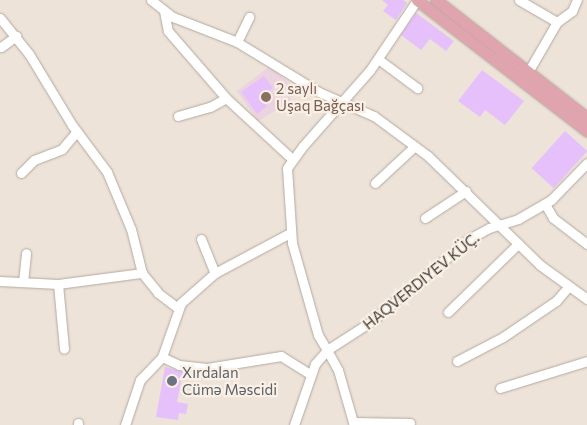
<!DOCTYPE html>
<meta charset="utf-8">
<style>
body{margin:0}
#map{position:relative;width:587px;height:425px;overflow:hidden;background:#ede3d8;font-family:Commissioner,sans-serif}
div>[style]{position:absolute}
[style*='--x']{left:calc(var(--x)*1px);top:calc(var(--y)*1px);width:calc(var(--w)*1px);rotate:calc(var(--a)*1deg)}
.education>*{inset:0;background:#ebd3df}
.building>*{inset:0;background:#e5c0fb;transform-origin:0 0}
.roads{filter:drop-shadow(0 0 1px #b3a99f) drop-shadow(0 0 1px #b3a99f)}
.minor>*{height:9px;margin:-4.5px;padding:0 4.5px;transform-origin:4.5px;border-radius:4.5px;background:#fff}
.major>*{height:11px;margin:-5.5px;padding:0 5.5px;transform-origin:5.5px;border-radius:5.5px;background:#dfa4ad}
.dots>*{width:14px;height:14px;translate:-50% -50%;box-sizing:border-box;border:2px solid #fbf0e5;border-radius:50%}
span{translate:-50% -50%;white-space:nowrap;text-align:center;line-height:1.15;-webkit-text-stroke:4.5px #fbf0e5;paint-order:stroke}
.education-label{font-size:15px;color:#785e54}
.left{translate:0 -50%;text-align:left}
.street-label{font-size:15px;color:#403c38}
.worship-label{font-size:15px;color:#5b616d}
</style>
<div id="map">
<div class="education">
<div style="clip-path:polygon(270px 66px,297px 90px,288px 103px,258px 121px,237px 91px)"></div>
</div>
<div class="building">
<div style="clip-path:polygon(382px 0,403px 0,407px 3px,396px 20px,383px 11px,388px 5px)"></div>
<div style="clip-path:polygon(416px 13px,454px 41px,446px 51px,430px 39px,421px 50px,401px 35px)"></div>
<div style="clip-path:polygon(482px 70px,524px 101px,505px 125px,485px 110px,480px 117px,458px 101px)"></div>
<div style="clip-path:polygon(264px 76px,273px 88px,260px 97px,267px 106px,257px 114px,241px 92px)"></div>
<div style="left:565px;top:131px;width:30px;height:50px;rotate:42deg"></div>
<div style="clip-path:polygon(165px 367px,183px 372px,177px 402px,188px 404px,186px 414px,179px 413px,178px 420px,156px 417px)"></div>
</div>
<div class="roads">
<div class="minor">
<div style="--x:151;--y:0;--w:28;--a:38"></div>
<div style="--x:173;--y:17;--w:69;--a:21.3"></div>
<div style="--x:237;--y:42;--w:96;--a:31.4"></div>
<div style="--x:319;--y:92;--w:60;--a:23.6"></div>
<div style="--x:374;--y:116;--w:67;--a:36.5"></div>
<div style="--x:428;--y:156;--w:156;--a:44.2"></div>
<div style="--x:540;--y:265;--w:58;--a:35.9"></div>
<div style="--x:519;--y:0;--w:44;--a:30.1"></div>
<div style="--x:557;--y:22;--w:58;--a:120.1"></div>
<div style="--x:164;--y:11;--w:20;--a:79"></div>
<div style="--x:168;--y:31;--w:89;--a:49.1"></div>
<div style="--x:226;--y:98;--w:90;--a:42.7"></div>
<div style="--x:0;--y:18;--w:46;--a:51.1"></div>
<div style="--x:29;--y:54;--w:83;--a:58.8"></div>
<div style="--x:72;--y:125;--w:59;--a:53.3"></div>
<div style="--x:107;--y:172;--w:62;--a:67.2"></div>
<div style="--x:131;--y:229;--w:45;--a:76"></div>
<div style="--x:142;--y:273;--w:26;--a:51"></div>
<div style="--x:158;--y:293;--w:25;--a:37"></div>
<div style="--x:557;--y:22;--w:19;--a:-36"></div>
<div style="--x:572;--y:11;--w:12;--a:-66"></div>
<div style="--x:237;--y:42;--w:28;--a:-64"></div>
<div style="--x:1;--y:47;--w:19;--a:-36"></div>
<div style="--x:378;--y:59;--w:49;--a:36.6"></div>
<div style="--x:178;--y:116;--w:33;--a:-16"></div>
<div style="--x:210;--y:107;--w:18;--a:-29"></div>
<div style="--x:21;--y:173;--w:18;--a:-45"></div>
<div style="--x:34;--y:160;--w:30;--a:-21"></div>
<div style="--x:62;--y:149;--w:23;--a:-50"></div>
<div style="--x:375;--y:183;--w:54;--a:-42.8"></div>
<div style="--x:545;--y:204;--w:16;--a:60"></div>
<div style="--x:553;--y:218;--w:43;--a:37.4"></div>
<div style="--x:425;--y:218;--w:49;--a:-33.4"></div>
<div style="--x:201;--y:239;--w:37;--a:68"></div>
<div style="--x:0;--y:281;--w:58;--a:3"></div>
<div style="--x:58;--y:284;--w:85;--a:-7.5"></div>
<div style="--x:23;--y:282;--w:29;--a:-84"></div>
<div style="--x:58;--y:284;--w:65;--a:84.7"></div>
<div style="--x:448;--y:312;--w:98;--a:-44.2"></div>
<div style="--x:162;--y:357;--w:19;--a:25"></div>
<div style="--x:179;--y:365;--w:28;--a:6"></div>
<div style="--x:207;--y:368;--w:75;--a:-9.2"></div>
<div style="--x:281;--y:356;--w:34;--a:32"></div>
<div style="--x:457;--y:361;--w:52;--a:-27.6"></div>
<div style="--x:503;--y:337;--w:64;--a:-34.2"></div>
<div style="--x:556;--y:301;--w:18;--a:-49"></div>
<div style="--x:500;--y:388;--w:91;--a:-17.2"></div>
<div style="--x:78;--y:423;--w:2;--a:90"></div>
<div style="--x:410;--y:423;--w:57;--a:-179"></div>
<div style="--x:353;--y:422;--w:54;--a:-106.1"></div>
<div style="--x:338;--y:370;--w:23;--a:-119"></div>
<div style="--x:327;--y:350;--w:54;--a:-32.8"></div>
<div style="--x:372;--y:321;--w:127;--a:-40.2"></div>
<div style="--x:469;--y:239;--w:23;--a:-29"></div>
<div style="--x:489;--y:228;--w:30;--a:-17"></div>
<div style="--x:518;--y:219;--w:39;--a:-30"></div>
<div style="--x:552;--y:199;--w:50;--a:-45.8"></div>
<div style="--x:125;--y:425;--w:47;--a:-71.6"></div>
<div style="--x:140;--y:380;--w:32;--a:-46"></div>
<div style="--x:162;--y:357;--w:57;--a:-70.6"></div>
<div style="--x:181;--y:303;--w:45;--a:-41.4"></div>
<div style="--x:215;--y:273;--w:85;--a:-28.1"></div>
<div style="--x:294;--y:425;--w:65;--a:-71"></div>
<div style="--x:315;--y:364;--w:18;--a:-49"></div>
<div style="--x:327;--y:350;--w:17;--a:-121"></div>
<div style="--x:318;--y:335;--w:96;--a:-105.8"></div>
<div style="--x:292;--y:243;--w:75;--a:-93.8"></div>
<div style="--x:287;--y:168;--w:27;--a:-54"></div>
<div style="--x:303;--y:146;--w:101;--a:-48.6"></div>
<div style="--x:370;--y:70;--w:84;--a:-56.1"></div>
</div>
<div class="major">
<div style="--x:417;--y:0;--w:215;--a:37.6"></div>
<div style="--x:436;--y:0;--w:192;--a:38"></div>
</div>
</div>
<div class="dots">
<div style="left:266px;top:97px;background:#8d6e63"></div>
<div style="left:172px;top:381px;background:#6b7280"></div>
</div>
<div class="education-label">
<span class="left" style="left:276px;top:97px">2 saylı<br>Uşaq Bağçası</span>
</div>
<div class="street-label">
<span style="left:421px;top:281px;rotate:-39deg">HAQVERDIYEV KÜÇ.</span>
</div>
<div class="worship-label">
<span class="left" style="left:182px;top:381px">Xırdalan<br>Cümə Məscidi</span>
</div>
</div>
